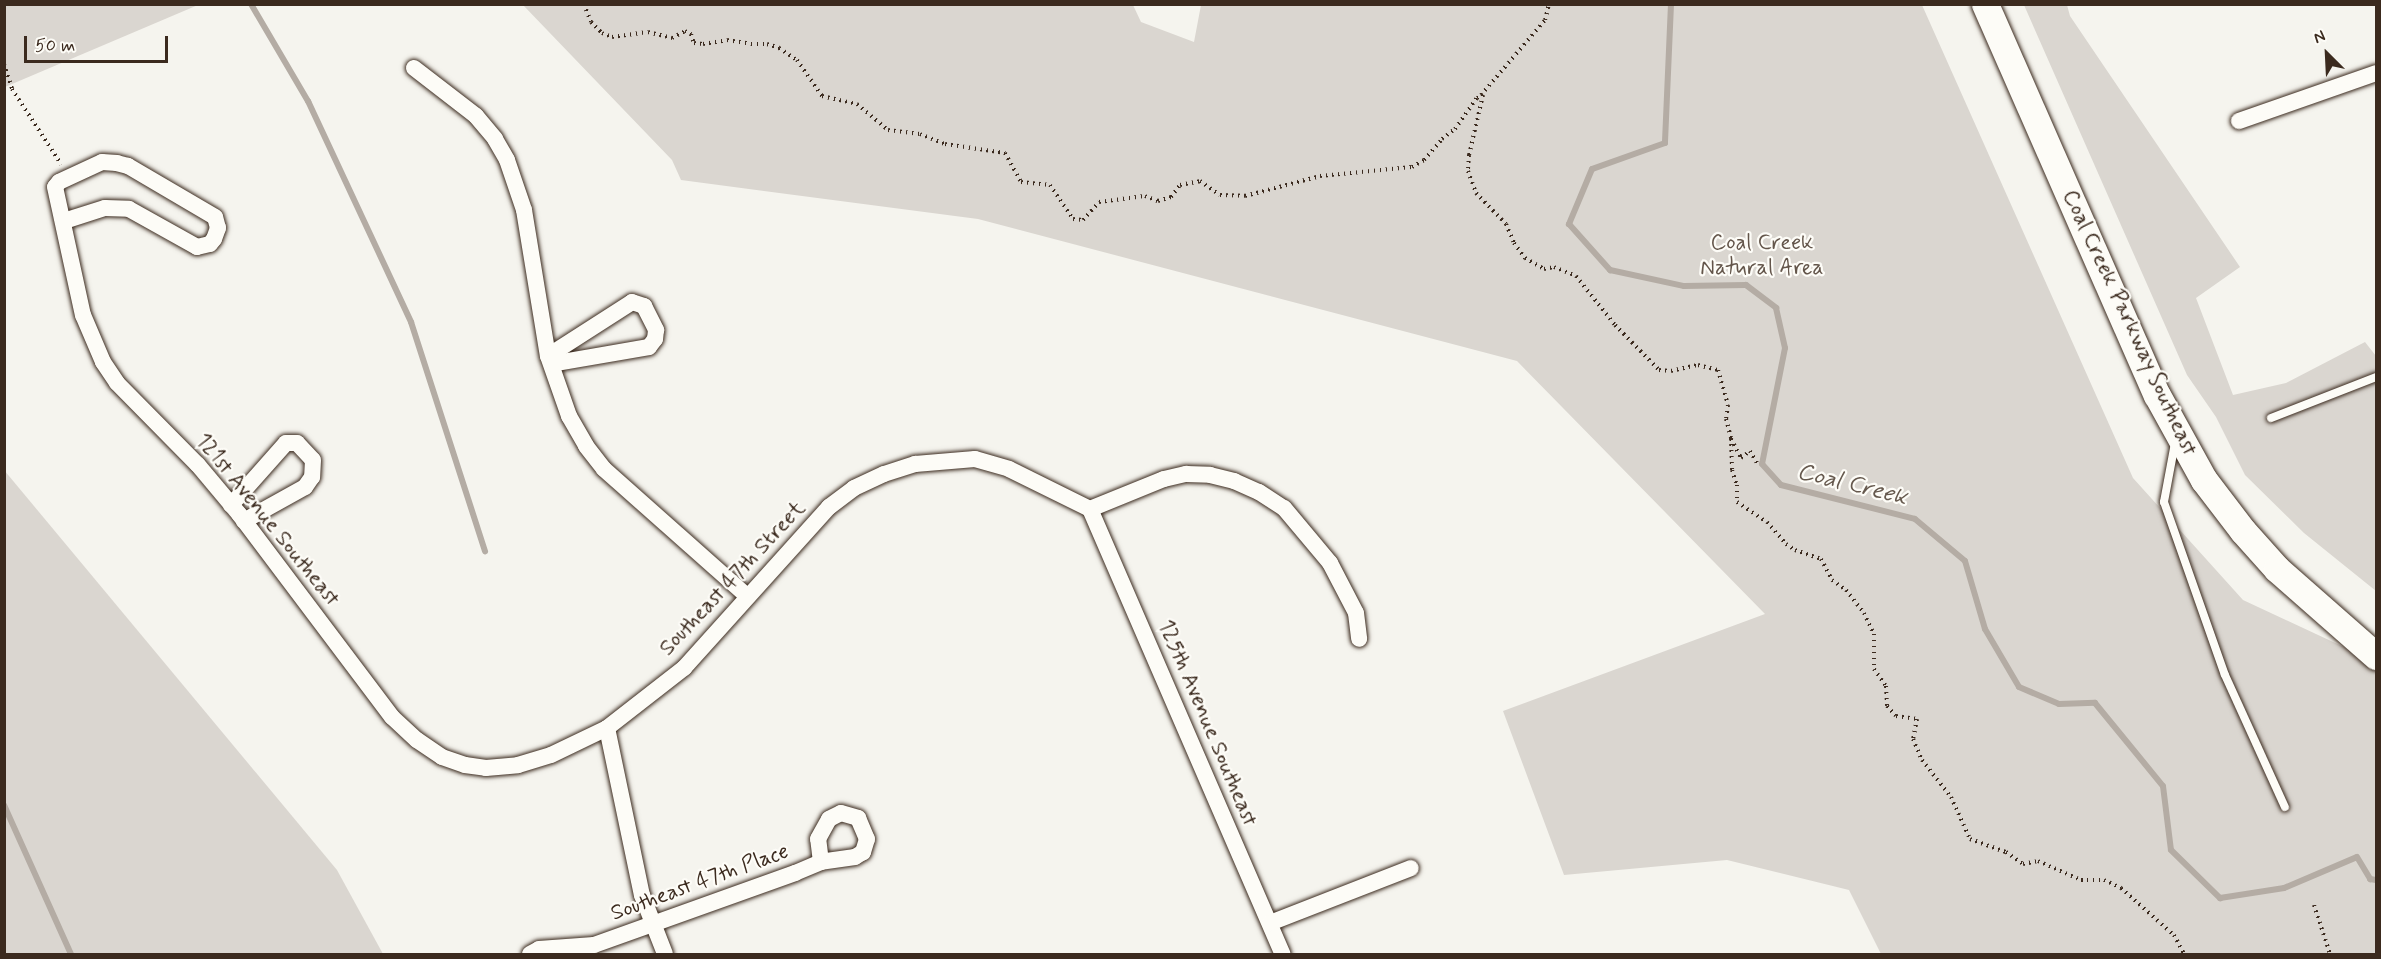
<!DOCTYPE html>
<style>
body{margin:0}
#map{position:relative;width:2381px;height:959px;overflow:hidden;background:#f5f4ee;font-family:Mynerve,sans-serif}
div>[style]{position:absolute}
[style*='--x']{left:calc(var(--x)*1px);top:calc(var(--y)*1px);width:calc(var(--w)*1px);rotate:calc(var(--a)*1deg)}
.green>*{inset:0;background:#dad6d0}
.stream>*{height:6px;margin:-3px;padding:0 3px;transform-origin:3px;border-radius:3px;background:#b4aca4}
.path>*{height:4px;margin-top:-2px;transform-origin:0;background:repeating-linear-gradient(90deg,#3b2a1e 0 1.5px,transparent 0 6px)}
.roads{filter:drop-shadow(0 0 2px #3b2a1e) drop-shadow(0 0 2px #3b2a1e)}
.lane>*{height:8px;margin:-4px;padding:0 4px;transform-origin:4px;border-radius:4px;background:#fdfcf7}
.street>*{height:16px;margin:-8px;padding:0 8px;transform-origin:8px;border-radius:8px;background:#fdfcf7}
.primary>*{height:27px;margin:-13.5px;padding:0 13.5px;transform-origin:13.5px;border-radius:13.5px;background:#fdfcf7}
span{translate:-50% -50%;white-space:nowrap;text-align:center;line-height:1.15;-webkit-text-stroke:4.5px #fdfcf7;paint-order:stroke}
.park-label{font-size:22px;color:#63554a}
.street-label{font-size:22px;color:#3b2a1e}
.water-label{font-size:24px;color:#65584d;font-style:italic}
.frame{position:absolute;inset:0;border:6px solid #3b2a1e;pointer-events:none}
.north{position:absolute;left:2297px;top:24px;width:60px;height:60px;-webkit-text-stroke:4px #fdfcf7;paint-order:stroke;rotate:336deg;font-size:16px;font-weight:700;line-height:24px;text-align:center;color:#3b2a1e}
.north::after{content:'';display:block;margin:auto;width:21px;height:27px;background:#3b2a1e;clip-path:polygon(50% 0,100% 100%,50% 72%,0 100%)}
.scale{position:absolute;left:24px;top:36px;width:144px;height:27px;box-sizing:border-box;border:3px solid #3b2a1e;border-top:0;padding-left:8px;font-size:18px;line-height:21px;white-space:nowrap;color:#3b2a1e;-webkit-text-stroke:4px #fdfcf7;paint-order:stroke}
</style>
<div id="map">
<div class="green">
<div style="clip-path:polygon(5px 4px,198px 4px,198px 5px,5px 87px)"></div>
<div style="clip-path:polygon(523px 5px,1133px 5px,1141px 22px,1194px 42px,1201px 5px,1922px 5px,2133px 478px,2243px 600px,2376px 662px,2376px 954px,1881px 954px,1849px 890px,1727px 860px,1564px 875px,1503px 711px,1765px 614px,1517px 361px,978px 219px,681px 180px,672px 160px)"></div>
<div style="clip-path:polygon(2024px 5px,2067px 5px,2070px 16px,2240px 267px,2196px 298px,2233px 395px,2286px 383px,2365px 342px,2376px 356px,2376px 591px,2304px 533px,2245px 475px,2216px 417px,2187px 375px)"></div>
<div style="clip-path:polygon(4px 470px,337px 870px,383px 954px,5px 954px)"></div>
</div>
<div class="stream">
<div style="--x:251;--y:4;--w:113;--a:59.6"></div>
<div style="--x:308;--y:101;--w:244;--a:65"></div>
<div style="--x:411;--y:322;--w:241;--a:72.1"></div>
<div style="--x:1671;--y:4;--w:139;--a:92.5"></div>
<div style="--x:1665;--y:143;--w:77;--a:160.4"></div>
<div style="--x:1592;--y:169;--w:60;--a:112.7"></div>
<div style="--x:1569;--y:224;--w:62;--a:48.3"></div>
<div style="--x:1610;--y:270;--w:76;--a:12.2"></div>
<div style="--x:1684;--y:286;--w:62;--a:-0.9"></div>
<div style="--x:1746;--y:285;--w:38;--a:37"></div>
<div style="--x:1776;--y:308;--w:41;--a:77.3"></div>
<div style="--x:1785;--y:348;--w:118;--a:101.2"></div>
<div style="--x:1762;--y:464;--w:28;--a:48"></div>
<div style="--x:1781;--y:485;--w:138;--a:14.2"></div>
<div style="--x:1915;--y:519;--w:65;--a:40"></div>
<div style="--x:1965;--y:561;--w:71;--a:73.6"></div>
<div style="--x:1985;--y:629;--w:67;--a:59.6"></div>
<div style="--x:2019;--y:687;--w:43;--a:23"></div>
<div style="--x:2059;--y:704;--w:36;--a:-2"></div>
<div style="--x:2095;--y:703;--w:107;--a:50.7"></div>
<div style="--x:2163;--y:786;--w:64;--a:82.9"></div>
<div style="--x:2171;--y:850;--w:69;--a:44.4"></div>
<div style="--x:2220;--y:898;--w:65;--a:-8.9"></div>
<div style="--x:2284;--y:888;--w:79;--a:-23"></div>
<div style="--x:2357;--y:857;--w:26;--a:59"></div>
<div style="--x:2370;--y:879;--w:6;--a:9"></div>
<div style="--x:4;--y:805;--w:163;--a:65.8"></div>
</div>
<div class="path">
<div style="--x:584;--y:4;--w:19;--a:69"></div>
<div style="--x:591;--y:22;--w:16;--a:45"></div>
<div style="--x:602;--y:33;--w:11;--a:22"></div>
<div style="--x:612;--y:37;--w:36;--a:-8"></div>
<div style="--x:648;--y:32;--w:25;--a:14"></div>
<div style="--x:672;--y:38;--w:15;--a:-28"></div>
<div style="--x:685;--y:31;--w:7;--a:27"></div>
<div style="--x:691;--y:34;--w:9;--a:72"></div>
<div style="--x:694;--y:43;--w:9;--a:6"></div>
<div style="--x:703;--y:44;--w:24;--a:-9"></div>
<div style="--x:727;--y:40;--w:24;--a:9"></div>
<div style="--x:751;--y:44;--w:16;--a:0"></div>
<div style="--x:767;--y:44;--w:13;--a:18"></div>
<div style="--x:779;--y:48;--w:22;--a:34"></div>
<div style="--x:797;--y:60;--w:44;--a:55.2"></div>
<div style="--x:822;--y:96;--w:36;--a:13"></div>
<div style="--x:857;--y:104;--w:40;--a:40"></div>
<div style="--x:888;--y:130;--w:32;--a:7"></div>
<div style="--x:920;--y:134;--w:27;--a:22"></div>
<div style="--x:945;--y:144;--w:61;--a:8.5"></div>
<div style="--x:1005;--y:153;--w:33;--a:61"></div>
<div style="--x:1021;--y:182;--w:29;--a:6"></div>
<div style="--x:1050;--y:185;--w:41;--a:55.9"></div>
<div style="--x:1073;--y:219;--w:10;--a:6"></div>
<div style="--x:1083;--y:220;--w:24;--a:-48"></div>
<div style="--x:1099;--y:202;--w:46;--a:-7.4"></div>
<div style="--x:1145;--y:196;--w:14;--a:21"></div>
<div style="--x:1158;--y:201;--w:14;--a:-17"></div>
<div style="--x:1171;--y:197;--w:15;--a:-53"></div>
<div style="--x:1180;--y:185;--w:20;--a:-11"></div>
<div style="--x:1200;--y:181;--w:24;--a:35"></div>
<div style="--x:1220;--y:195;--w:25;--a:2"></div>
<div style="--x:1245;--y:196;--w:78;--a:-14.9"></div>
<div style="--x:1320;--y:176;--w:92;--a:-5.6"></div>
<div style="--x:1412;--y:167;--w:14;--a:-30"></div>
<div style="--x:1424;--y:160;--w:28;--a:-49"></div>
<div style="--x:1442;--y:139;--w:16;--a:-38"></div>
<div style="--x:1455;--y:129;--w:38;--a:-55"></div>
<div style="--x:1477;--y:98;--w:7;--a:-27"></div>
<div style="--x:1483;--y:95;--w:62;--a:103.1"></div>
<div style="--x:1469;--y:155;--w:16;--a:94"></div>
<div style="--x:1468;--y:171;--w:23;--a:70"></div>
<div style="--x:1476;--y:193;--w:43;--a:45.9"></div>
<div style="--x:1506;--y:224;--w:21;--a:67"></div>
<div style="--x:1514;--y:243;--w:19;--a:54"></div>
<div style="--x:1525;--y:258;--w:22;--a:30"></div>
<div style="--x:1544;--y:269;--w:10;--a:-11"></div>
<div style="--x:1554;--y:267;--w:24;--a:22"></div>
<div style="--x:1576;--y:276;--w:63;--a:51.5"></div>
<div style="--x:1615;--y:325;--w:63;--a:45.6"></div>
<div style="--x:1659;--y:370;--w:12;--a:5"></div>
<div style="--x:1671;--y:371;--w:28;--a:-13"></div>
<div style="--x:1698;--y:365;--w:21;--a:14"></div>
<div style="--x:1718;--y:370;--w:36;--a:74"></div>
<div style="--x:1728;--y:405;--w:14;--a:98"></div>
<div style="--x:1726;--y:419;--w:20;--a:75"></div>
<div style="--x:1731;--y:438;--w:32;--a:88"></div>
<div style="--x:1732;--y:470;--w:16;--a:72"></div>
<div style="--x:1737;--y:485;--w:17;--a:90"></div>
<div style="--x:1737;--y:502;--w:36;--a:34"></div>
<div style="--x:1767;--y:522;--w:29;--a:49"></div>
<div style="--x:1786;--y:544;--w:11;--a:34"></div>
<div style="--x:1795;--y:550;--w:28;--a:19"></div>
<div style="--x:1821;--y:559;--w:24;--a:62"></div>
<div style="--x:1832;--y:580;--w:17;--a:36"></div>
<div style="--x:1846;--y:590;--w:29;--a:52"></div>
<div style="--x:1864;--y:613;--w:23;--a:65"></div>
<div style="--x:1874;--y:634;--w:35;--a:90"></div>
<div style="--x:1874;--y:669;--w:21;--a:55"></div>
<div style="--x:1886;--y:686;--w:20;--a:87"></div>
<div style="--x:1887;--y:706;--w:13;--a:48"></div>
<div style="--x:1896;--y:716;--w:21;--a:8"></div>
<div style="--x:1917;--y:719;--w:20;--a:101"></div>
<div style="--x:1913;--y:739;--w:23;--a:67"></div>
<div style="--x:1922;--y:760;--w:47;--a:51.9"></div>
<div style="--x:1951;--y:797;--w:46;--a:65.7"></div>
<div style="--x:1970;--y:839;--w:38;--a:20"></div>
<div style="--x:2006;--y:852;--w:21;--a:35"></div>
<div style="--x:2023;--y:864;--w:15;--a:-11"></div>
<div style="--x:2038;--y:861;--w:47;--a:23.8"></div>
<div style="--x:2081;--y:880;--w:23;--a:0"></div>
<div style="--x:2104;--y:880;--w:19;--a:25"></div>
<div style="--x:2121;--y:888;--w:71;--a:41.6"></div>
<div style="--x:2174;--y:935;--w:21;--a:62"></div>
<div style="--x:4;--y:64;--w:26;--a:72"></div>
<div style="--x:12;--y:89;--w:90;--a:56.8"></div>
<div style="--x:1481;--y:95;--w:99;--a:-49.5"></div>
<div style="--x:1545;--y:20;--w:16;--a:-76"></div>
<div style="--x:1731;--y:439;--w:21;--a:62"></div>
<div style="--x:1741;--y:458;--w:11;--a:-38"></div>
<div style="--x:1750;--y:451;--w:14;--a:60"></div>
<div style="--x:2314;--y:905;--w:52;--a:71.9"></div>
</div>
<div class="roads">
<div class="lane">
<div style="--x:2271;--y:418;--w:113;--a:-21.3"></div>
<div style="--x:2175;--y:443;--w:60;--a:100.6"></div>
<div style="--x:2164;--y:502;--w:183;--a:70.6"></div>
<div style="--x:2225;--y:675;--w:145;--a:65.6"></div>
</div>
<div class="street">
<div style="--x:414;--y:68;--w:78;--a:37.7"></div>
<div style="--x:476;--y:116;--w:30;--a:50"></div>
<div style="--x:495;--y:139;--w:24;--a:60"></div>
<div style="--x:507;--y:160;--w:53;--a:71.2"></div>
<div style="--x:524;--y:210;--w:148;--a:80.7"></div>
<div style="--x:548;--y:356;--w:64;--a:70.7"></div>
<div style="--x:569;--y:416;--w:34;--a:60"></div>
<div style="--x:586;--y:446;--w:29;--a:52"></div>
<div style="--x:604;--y:469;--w:191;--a:41.6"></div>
<div style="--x:2239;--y:121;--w:145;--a:-19.3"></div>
<div style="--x:64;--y:221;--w:43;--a:-17.6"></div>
<div style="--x:105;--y:208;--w:24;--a:2"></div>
<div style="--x:129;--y:209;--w:78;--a:29.2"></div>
<div style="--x:197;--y:247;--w:13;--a:-13"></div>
<div style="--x:210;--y:244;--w:6;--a:-51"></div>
<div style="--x:214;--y:239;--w:12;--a:-70"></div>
<div style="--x:218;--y:228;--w:11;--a:-105"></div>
<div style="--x:215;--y:217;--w:101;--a:-149.6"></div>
<div style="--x:128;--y:166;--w:11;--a:-165"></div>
<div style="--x:117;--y:163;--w:15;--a:-176"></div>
<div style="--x:102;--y:162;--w:47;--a:155.1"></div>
<div style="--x:59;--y:182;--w:6;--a:129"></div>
<div style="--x:55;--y:187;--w:131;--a:77.7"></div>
<div style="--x:83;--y:315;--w:51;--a:66.9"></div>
<div style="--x:103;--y:362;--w:25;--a:56"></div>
<div style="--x:117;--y:383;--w:115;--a:45.4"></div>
<div style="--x:198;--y:465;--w:64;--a:50.1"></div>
<div style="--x:239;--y:514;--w:254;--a:53"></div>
<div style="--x:392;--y:717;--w:34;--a:43"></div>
<div style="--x:417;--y:740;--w:30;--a:34"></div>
<div style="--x:442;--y:757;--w:24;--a:19"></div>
<div style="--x:465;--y:765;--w:21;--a:8"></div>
<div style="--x:486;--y:768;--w:32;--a:-5"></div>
<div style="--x:518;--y:765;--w:34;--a:-17"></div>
<div style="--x:551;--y:755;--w:62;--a:-25.7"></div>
<div style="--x:607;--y:728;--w:98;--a:-37.9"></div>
<div style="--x:684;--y:668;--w:217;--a:-48"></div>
<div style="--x:829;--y:507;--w:31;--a:-37"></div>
<div style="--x:854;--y:488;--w:33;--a:-25"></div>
<div style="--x:884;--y:474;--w:33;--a:-18"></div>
<div style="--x:915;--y:464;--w:60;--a:-4.8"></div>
<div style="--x:975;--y:459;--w:35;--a:16"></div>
<div style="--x:1009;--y:469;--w:90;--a:26.3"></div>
<div style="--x:548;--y:356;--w:100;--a:-32.7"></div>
<div style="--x:632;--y:302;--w:13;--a:18"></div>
<div style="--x:644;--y:306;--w:27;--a:63"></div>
<div style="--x:656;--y:330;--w:9;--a:96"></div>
<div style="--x:655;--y:339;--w:10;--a:127"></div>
<div style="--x:649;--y:347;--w:99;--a:170.2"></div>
<div style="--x:231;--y:505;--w:83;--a:-48.4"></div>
<div style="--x:286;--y:443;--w:11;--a:0"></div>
<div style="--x:297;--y:443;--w:23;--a:47"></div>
<div style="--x:313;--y:460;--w:17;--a:93"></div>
<div style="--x:312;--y:477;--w:12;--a:125"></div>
<div style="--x:305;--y:487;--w:70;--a:150.9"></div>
<div style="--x:1090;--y:509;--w:485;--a:66.6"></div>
<div style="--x:1090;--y:509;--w:80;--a:-22.1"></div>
<div style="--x:1164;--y:479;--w:23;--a:-13"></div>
<div style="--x:1186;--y:474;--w:24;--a:2"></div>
<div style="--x:1210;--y:475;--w:25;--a:14"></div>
<div style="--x:1234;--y:481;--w:27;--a:24"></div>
<div style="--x:1259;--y:492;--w:30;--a:33"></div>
<div style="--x:1284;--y:508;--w:72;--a:50.1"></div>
<div style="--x:1330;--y:563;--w:56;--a:62.5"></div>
<div style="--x:1356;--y:613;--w:26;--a:83"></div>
<div style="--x:607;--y:728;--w:171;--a:78.2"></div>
<div style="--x:642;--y:895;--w:63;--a:68.7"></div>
<div style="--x:1270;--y:923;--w:151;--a:-21.3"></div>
<div style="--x:530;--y:954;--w:10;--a:-29"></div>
<div style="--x:539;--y:949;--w:55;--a:-4.2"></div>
<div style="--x:594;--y:945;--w:214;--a:-19.7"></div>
<div style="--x:795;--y:873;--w:28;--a:-23"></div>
<div style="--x:821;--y:862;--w:23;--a:-97"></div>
<div style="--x:818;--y:839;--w:23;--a:-61"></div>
<div style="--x:829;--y:819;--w:13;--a:-27"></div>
<div style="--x:841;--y:813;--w:18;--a:16"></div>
<div style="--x:858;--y:818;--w:23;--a:67"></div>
<div style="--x:867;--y:839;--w:14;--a:107"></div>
<div style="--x:863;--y:852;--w:9;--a:148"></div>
<div style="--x:855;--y:857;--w:34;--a:172"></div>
</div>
<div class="primary">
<div style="--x:1985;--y:4;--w:427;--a:66.3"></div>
<div style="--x:2157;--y:395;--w:97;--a:61.1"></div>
<div style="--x:2204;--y:480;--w:64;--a:52.6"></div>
<div style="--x:2243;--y:531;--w:51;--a:48.2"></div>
<div style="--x:2277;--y:569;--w:132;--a:41.3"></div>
</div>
</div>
<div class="park-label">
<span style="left:1762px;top:256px">Coal Creek<br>Natural Area</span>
</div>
<div class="street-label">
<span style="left:2129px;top:323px;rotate:65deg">Coal Creek Parkway Southeast</span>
<span style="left:267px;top:520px;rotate:51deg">121st Avenue Southeast</span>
<span style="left:733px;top:579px;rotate:-47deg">Southeast 47th Street</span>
<span style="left:1207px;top:723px;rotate:67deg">125th Avenue Southeast</span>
<span style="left:700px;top:883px;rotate:-20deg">Southeast 47th Place</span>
</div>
<div class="water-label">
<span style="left:1852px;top:485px;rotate:14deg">Coal Creek</span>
</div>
<div class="frame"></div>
<div class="north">N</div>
<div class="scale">50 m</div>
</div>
